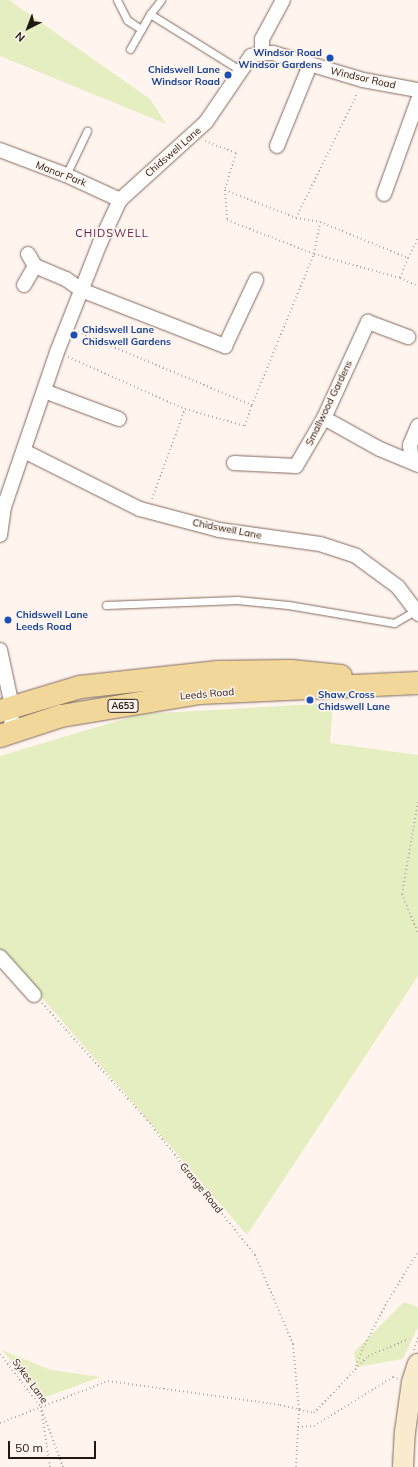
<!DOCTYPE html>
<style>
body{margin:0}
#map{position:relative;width:418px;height:1467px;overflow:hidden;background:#fff4ee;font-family:Mulish,sans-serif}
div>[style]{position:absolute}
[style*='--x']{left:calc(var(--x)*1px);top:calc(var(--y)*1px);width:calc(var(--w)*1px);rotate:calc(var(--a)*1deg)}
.green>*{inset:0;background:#e4eec0}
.path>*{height:2px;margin-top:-1px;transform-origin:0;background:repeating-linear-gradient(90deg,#b5aba5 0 1px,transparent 0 4px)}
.roads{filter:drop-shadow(0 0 1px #816a5d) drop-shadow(0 0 1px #816a5d)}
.service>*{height:7px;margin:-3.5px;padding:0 3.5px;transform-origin:3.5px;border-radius:3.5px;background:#fff}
.minor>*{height:14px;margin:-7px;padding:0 7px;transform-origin:7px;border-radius:7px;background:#fff}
.secondary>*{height:20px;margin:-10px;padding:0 10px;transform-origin:10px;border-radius:10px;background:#f9ebcd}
.primary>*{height:22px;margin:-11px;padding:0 11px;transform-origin:11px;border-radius:11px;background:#f2d79b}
.dots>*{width:11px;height:11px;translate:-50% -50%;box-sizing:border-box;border:2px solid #fff4ee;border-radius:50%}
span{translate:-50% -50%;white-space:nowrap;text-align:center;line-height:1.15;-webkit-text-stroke:3px #fff4ee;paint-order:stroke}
.shield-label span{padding:1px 3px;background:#fff4ee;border:1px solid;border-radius:3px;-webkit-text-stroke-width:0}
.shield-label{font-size:9px;color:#211813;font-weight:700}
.transit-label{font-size:10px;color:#164399;font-weight:700}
.right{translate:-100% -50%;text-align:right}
.left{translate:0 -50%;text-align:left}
.street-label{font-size:10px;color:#211813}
.neighbourhood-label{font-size:11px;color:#5d224a;letter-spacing:1px}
.north{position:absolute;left:8px;top:8px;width:40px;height:40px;-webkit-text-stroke:3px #fff4ee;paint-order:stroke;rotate:222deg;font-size:11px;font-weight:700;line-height:16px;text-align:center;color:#211813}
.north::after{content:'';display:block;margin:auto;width:14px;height:18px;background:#211813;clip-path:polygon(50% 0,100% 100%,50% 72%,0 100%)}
.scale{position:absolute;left:8px;top:1441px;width:88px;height:18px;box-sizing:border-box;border:2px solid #211813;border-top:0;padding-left:5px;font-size:12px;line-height:14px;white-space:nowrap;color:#211813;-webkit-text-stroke:3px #fff4ee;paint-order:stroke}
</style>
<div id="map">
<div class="green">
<div style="clip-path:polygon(0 0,9px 0,150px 99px,166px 124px,0 56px)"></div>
<div style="clip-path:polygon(333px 703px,330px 743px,418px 755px,418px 976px,247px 1235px,0 949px,0 756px,141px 714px)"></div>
<div style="clip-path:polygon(404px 1302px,418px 1307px,418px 1327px,403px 1359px,356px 1367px,354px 1352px)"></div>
<div style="clip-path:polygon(2px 1350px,51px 1370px,100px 1377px,43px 1398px)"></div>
</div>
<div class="path">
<div style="--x:205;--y:141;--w:33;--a:21"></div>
<div style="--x:236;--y:153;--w:39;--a:107"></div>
<div style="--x:225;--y:190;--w:76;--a:21.5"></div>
<div style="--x:296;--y:218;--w:24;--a:9"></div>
<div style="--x:320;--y:222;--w:95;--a:22.2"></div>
<div style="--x:408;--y:258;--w:22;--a:112"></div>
<div style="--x:400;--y:278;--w:20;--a:24"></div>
<div style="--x:225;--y:190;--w:30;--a:86"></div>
<div style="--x:227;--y:220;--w:93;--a:21.3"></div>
<div style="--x:314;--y:254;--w:89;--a:15.6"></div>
<div style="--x:296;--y:218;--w:140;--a:-63.8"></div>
<div style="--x:408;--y:258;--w:22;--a:-63"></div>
<div style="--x:78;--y:332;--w:189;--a:22.8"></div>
<div style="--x:252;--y:405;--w:163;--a:-67.7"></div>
<div style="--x:314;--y:254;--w:33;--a:-79"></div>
<div style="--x:68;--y:357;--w:128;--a:24"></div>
<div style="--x:152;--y:499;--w:96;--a:-69.9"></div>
<div style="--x:185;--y:409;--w:62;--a:15.8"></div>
<div style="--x:245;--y:426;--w:22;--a:-72"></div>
<div style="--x:418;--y:802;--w:93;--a:99.9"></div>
<div style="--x:402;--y:894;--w:42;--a:67.7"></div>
<div style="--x:42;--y:1003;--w:157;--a:48.1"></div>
<div style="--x:147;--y:1120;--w:173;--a:51.3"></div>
<div style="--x:255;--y:1255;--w:97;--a:66.9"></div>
<div style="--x:293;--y:1344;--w:66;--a:84.8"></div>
<div style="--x:299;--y:1410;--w:57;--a:93"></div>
<div style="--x:414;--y:1350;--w:13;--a:-72"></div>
<div style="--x:0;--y:1354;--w:67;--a:52.3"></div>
<div style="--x:41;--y:1407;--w:61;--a:81.5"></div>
<div style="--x:356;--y:1366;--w:19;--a:-69"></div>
<div style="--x:363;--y:1348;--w:52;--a:-62.4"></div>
<div style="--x:387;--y:1302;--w:59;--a:-58.2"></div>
<div style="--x:42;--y:1410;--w:61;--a:69.8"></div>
<div style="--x:0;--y:1423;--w:116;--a:-21.3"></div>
<div style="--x:108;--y:1381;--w:174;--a:7.9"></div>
<div style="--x:280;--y:1405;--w:35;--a:13"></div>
<div style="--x:314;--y:1413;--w:79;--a:-46.5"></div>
<div style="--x:368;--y:1356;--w:44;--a:-22.5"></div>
<div style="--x:298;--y:1427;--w:16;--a:-4"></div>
<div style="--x:314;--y:1426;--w:93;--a:-31.8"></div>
<div style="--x:393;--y:1377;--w:5;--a:22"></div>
</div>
<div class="roads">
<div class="service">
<div style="--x:117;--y:0;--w:22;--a:63"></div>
<div style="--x:127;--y:20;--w:17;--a:33"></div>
<div style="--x:150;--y:14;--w:18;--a:-52"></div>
<div style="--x:130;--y:49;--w:40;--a:-60.3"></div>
<div style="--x:150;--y:14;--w:106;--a:31.9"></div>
<div style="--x:66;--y:175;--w:49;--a:-64.5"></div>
<div style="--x:106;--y:605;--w:131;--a:-2.2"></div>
<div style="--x:237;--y:600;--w:51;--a:5.6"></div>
<div style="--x:288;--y:605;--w:108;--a:9.6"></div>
<div style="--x:394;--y:623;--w:24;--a:-30"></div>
</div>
<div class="minor">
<div style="--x:262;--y:53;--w:14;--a:-90"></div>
<div style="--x:262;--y:39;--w:44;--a:-61.7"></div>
<div style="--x:277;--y:146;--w:87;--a:-67.8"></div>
<div style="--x:0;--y:150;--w:71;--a:20.7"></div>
<div style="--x:66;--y:175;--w:60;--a:24.8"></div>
<div style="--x:384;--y:194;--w:100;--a:-70.1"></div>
<div style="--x:28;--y:254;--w:14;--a:60"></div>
<div style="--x:24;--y:285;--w:22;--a:-60"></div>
<div style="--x:35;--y:266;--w:34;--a:23"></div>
<div style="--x:66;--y:279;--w:19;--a:36"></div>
<div style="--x:81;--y:290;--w:155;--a:21.3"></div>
<div style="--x:225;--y:346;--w:73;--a:-64.8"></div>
<div style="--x:44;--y:391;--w:80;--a:20.5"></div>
<div style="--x:324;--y:418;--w:64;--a:29"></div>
<div style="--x:380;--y:449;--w:41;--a:22.8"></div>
<div style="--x:24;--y:451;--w:130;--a:26.6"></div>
<div style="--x:140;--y:509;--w:82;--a:14.9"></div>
<div style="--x:219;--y:530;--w:102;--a:7.9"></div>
<div style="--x:320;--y:544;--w:38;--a:18"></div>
<div style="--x:356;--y:556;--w:52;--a:36.4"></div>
<div style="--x:398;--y:587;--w:34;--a:53"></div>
<div style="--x:412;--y:462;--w:17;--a:-97"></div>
<div style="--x:410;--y:445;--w:21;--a:-67"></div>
<div style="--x:234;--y:463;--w:62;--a:2.8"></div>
<div style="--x:296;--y:466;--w:56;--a:-59.7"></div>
<div style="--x:324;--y:418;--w:106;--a:-65.4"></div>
<div style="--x:368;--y:322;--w:43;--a:20.6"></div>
<div style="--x:0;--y:535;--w:28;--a:-82"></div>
<div style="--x:4;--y:507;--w:164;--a:-71.1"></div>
<div style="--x:57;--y:352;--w:117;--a:-68.5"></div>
<div style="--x:100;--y:243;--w:47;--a:-65.1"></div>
<div style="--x:120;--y:200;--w:116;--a:-42.2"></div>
<div style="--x:206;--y:122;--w:80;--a:-55.7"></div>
<div style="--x:251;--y:56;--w:11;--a:-15"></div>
<div style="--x:262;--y:53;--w:11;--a:0"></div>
<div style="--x:273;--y:53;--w:94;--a:16.7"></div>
<div style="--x:363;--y:80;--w:56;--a:10.3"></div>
<div style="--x:0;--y:650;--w:57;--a:77.9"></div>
<div style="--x:12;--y:706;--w:25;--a:92"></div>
<div style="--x:0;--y:957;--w:51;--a:48.2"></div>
</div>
<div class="secondary">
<div style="--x:403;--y:1467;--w:35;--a:-87"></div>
<div style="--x:405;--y:1432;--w:50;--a:-82"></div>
<div style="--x:412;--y:1382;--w:19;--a:-72"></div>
</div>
<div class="primary">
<div style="--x:0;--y:711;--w:84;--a:-16.7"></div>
<div style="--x:80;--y:687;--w:139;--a:-6.2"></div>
<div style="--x:218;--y:672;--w:73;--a:-0.8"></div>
<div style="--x:291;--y:671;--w:50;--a:5.7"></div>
<div style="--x:0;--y:736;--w:64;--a:-18.2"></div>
<div style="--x:61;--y:716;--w:141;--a:-9.4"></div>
<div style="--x:200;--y:693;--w:218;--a:-2.6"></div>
</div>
</div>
<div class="dots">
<div style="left:330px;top:58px;background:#1a4fb4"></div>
<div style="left:228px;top:75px;background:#1a4fb4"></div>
<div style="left:74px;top:335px;background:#1a4fb4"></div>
<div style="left:8px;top:620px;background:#1a4fb4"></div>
<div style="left:310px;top:700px;background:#1a4fb4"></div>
</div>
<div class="shield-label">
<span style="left:123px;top:706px">A653</span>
</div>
<div class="transit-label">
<span class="right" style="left:322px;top:58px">Windsor Road<br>Windsor Gardens</span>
<span class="right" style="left:220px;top:75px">Chidswell Lane<br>Windsor Road</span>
<span class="left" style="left:82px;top:335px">Chidswell Lane<br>Chidswell Gardens</span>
<span class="left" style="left:16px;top:620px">Chidswell Lane<br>Leeds Road</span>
<span class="left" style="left:318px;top:700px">Shaw Cross<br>Chidswell Lane</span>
</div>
<div class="street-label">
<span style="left:363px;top:78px;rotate:13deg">Windsor Road</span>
<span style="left:173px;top:152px;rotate:-41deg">Chidswell Lane</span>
<span style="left:61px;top:174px;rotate:21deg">Manor Park</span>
<span style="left:329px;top:403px;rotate:-64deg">Smallwood Gardens</span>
<span style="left:227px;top:529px;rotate:11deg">Chidswell Lane</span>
<span style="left:207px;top:694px;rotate:-5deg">Leeds Road</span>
<span style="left:201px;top:1188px;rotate:51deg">Grange Road</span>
<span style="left:30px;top:1381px;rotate:54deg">Sykes Lane</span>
</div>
<div class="neighbourhood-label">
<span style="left:112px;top:233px">CHIDSWELL</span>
</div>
<div class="north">N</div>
<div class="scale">50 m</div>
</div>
